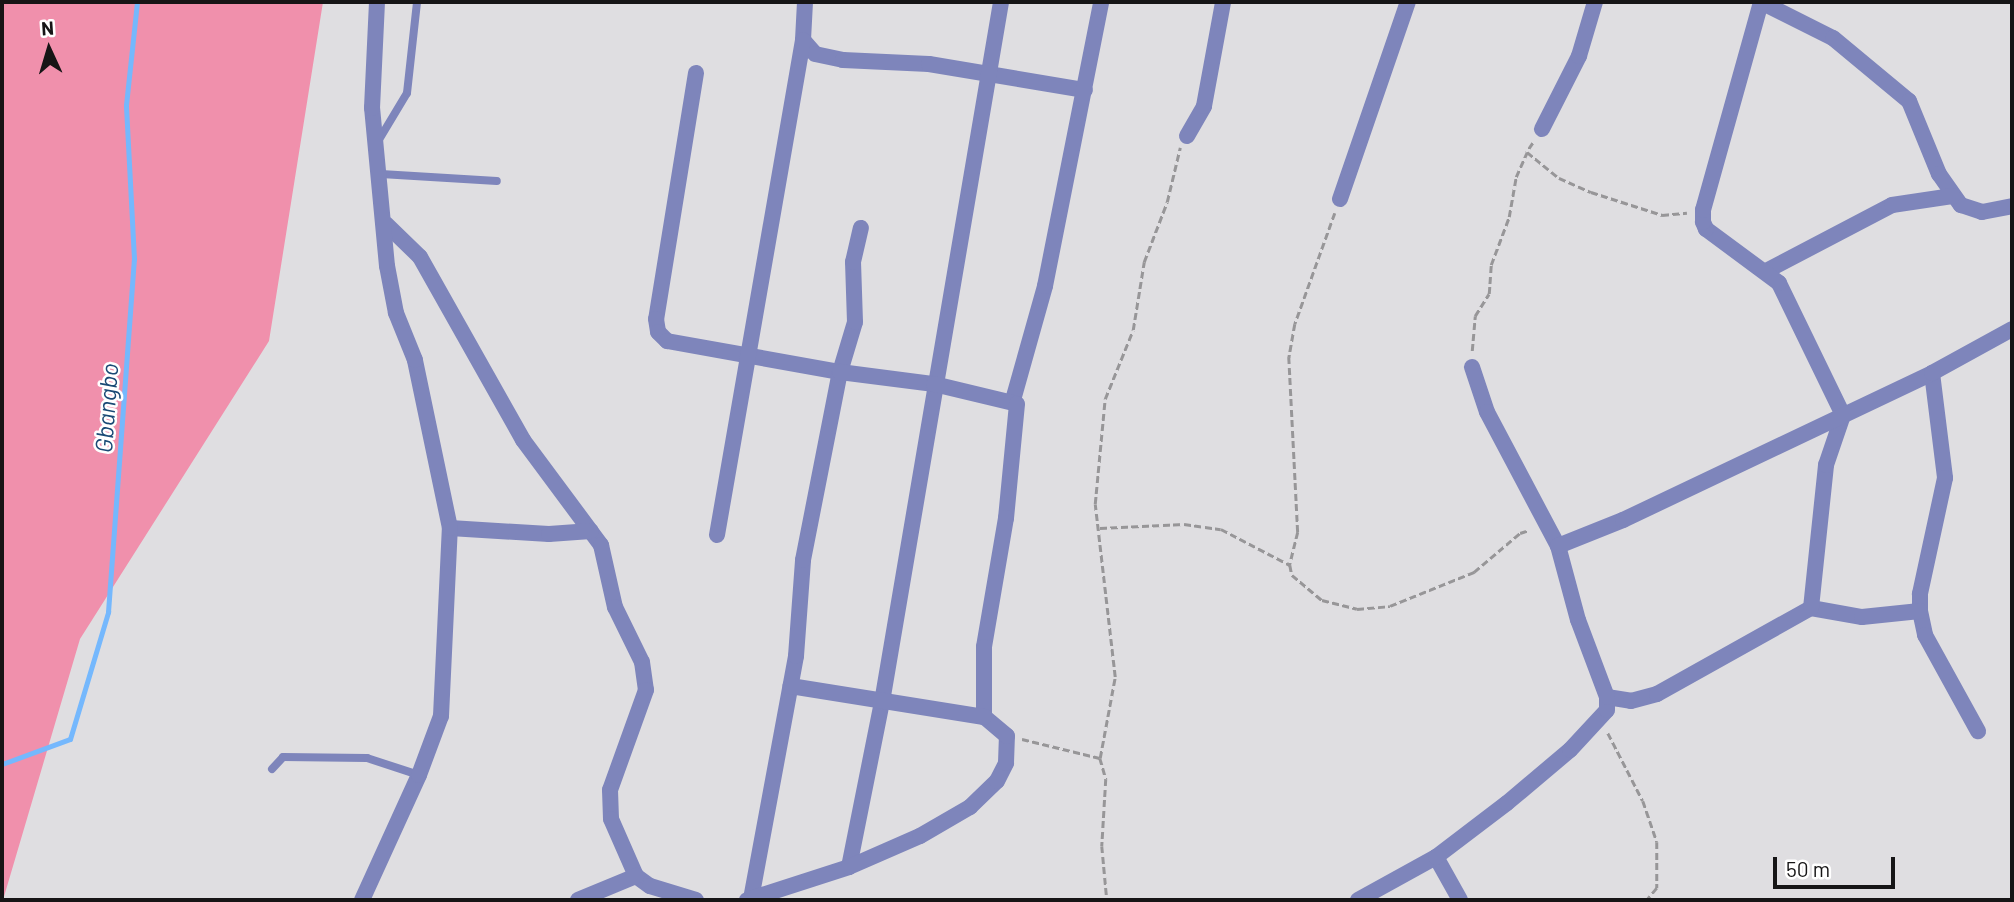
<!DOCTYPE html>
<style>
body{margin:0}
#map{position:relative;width:2014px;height:902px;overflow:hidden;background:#dfdee1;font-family:Barlow,sans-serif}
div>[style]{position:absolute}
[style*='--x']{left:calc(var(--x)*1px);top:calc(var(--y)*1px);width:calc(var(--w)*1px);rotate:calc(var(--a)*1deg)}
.forest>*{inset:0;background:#f090ac}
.stream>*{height:5px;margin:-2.5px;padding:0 2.5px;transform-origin:2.5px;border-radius:2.5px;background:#75b8fd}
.path>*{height:2.5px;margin-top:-1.25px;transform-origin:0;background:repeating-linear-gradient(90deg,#979698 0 7px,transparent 0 10.5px)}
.service>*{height:8px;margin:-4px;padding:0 4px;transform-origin:4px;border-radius:4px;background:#7e85bb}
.minor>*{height:16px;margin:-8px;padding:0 8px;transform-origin:8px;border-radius:8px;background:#7e85bb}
span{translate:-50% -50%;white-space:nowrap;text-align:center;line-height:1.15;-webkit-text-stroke:5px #fff;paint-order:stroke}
.water-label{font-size:24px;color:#1a4975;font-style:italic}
.frame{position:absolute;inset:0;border:4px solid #161516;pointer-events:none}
.north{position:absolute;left:14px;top:14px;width:70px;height:70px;-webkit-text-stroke:5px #fff;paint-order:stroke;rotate:356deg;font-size:19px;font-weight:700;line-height:28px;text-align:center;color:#161516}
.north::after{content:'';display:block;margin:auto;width:24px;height:32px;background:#161516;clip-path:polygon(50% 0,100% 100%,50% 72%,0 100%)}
.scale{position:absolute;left:1773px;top:857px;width:122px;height:32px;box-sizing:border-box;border:4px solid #161516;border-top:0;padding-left:9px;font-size:21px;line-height:24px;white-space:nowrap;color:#161516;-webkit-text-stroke:5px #fff;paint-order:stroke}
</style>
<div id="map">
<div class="forest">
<div style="clip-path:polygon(2px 2px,323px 2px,269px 341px,80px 639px,3px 900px)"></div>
</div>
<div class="stream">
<div style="--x:2;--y:764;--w:72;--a:-20.2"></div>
<div style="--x:70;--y:739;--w:133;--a:-73.3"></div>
<div style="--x:108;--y:612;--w:354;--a:-85.8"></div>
<div style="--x:134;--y:259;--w:154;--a:-93"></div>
<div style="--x:126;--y:105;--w:104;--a:-83.9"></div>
</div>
<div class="path">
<div style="--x:1533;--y:143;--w:11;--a:124"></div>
<div style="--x:1527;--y:152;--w:41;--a:39.1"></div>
<div style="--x:1559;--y:178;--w:35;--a:24"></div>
<div style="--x:1591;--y:192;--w:75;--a:17.9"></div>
<div style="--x:1662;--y:215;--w:25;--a:-5"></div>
<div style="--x:1335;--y:213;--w:118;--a:109.8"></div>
<div style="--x:1295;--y:324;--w:34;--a:100"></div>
<div style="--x:1289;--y:357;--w:175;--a:87.1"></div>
<div style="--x:1298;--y:532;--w:34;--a:104"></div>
<div style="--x:1290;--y:565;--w:10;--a:79"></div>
<div style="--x:1292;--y:575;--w:39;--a:40"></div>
<div style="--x:1322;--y:600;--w:36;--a:14"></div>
<div style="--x:1357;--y:609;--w:33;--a:-5"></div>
<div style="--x:1390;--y:606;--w:91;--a:-22"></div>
<div style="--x:1474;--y:572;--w:60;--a:-40.3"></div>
<div style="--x:1520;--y:533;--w:10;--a:-17"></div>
<div style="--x:1472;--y:351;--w:35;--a:-85"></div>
<div style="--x:1475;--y:316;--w:26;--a:-58"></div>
<div style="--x:1489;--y:294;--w:29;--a:-86"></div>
<div style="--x:1491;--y:265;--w:51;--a:-69.4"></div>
<div style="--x:1509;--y:217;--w:41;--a:-80.1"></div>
<div style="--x:1516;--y:177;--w:27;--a:-66"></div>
<div style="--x:1100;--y:528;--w:84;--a:-2.7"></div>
<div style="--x:1184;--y:524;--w:37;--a:8"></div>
<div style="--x:1221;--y:529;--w:78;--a:27.6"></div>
<div style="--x:1608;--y:733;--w:76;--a:62.8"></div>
<div style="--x:1643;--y:801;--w:43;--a:71.1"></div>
<div style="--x:1657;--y:842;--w:46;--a:90"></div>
<div style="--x:1657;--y:888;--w:16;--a:130"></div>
<div style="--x:1022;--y:739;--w:80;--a:13.7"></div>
<div style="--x:1100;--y:758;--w:22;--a:74"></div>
<div style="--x:1106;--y:779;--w:67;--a:93.4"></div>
<div style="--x:1102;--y:846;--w:54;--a:84.7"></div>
<div style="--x:1100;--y:758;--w:82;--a:-79.5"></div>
<div style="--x:1115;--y:677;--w:174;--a:-96.6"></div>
<div style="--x:1095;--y:504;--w:105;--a:-84.6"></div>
<div style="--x:1105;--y:399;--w:74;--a:-67.9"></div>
<div style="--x:1133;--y:330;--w:69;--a:-80.8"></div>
<div style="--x:1144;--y:262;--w:64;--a:-69"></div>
<div style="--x:1167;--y:202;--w:56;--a:-76.5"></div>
</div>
<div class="service">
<div style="--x:377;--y:143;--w:58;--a:-59"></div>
<div style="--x:407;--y:93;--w:92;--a:-83.7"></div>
<div style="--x:381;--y:174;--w:116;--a:3.5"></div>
<div style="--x:272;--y:769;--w:16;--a:-47"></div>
<div style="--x:283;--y:757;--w:84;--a:0.7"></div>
<div style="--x:367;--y:758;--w:55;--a:18.1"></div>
</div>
<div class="minor">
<div style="--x:805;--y:2;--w:38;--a:93"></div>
<div style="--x:803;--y:40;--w:18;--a:49"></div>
<div style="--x:815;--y:54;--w:29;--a:12"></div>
<div style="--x:843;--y:60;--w:86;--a:2.7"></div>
<div style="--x:929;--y:64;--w:158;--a:9.5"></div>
<div style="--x:1761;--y:2;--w:80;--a:26.6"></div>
<div style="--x:1833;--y:38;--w:99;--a:39.7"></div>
<div style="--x:1909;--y:101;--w:79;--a:67.7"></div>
<div style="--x:1939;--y:174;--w:38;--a:55"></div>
<div style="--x:1961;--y:205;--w:22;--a:18"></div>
<div style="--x:1982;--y:212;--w:31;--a:-11"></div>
<div style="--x:696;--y:73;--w:249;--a:99.2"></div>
<div style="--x:656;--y:319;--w:13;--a:81"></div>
<div style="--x:658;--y:332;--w:13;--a:45"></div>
<div style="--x:667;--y:341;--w:176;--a:10.2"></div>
<div style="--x:840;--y:372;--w:52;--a:-73.3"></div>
<div style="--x:855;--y:322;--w:60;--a:-91.9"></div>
<div style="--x:853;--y:262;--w:35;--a:-77"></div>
<div style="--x:1542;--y:129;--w:82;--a:-63.1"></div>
<div style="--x:1579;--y:56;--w:56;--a:-73.5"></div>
<div style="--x:1187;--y:136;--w:34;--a:-60"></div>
<div style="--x:1204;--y:106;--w:106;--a:-79.6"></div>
<div style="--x:1340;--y:199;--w:208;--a:-71"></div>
<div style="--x:386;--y:224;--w:47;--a:44.1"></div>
<div style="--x:420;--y:257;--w:210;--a:60.6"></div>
<div style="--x:523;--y:440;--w:131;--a:53.4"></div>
<div style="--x:601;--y:545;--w:64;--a:77.3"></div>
<div style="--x:615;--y:607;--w:61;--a:63.9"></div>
<div style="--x:642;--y:662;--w:28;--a:82"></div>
<div style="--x:646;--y:690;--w:106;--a:109.8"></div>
<div style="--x:610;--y:790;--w:29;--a:88"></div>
<div style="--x:611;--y:819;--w:62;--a:66.3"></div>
<div style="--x:636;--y:876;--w:17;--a:36"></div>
<div style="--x:650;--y:886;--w:48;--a:16.9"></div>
<div style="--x:1766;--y:271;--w:142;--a:-27.6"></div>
<div style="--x:1892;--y:205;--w:61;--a:-8.5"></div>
<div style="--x:1472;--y:367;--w:47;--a:71.6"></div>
<div style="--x:1487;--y:412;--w:152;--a:62.1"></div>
<div style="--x:1932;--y:373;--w:106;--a:82.9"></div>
<div style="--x:1945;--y:478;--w:119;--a:102.2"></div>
<div style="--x:1920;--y:594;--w:17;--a:90"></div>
<div style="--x:1920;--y:611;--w:25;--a:78"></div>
<div style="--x:1925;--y:635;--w:110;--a:61.1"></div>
<div style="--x:1013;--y:400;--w:118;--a:-74.3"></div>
<div style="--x:1045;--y:286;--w:289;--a:-78.8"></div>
<div style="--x:450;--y:528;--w:99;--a:3.5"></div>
<div style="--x:549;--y:534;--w:42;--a:-4.1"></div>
<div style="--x:717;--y:535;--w:502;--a:-80.14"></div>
<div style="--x:1811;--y:608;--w:52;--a:10"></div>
<div style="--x:1862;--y:617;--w:58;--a:-5.9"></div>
<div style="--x:1607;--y:697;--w:24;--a:9"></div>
<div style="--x:1631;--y:701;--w:27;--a:-15"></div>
<div style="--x:1657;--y:694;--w:176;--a:-29.2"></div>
<div style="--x:1811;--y:608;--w:144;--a:-84"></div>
<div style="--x:1826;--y:465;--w:53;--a:-71.2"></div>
<div style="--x:1843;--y:415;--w:147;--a:-115.9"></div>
<div style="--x:1779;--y:283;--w:91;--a:-143.5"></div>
<div style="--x:1706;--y:229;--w:8;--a:-113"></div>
<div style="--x:1703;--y:222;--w:12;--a:-90"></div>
<div style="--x:1703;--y:210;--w:216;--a:-74.4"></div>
<div style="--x:1436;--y:857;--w:49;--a:60.8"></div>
<div style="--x:849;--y:867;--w:168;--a:-78.7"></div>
<div style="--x:882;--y:702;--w:710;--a:-80.35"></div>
<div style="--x:751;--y:899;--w:247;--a:-79.5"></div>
<div style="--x:796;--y:656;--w:96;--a:-85.8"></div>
<div style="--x:803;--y:560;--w:192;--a:-78.9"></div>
<div style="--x:840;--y:372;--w:95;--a:7.3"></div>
<div style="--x:934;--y:384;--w:85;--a:13.5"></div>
<div style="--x:1017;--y:404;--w:115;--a:95.5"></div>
<div style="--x:1006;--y:518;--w:131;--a:99.7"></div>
<div style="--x:984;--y:647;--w:70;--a:90"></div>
<div style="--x:362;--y:900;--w:137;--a:-65.5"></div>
<div style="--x:419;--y:775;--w:63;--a:-69.6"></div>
<div style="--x:441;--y:716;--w:188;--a:-87.3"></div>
<div style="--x:450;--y:528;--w:172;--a:-101.8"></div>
<div style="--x:415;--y:360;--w:51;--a:-112"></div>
<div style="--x:396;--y:313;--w:48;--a:-100.8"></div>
<div style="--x:387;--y:266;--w:159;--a:-95.4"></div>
<div style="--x:372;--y:108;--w:106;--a:-87.3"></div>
<div style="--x:578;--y:900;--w:63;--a:-22.5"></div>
<div style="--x:747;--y:900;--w:107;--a:-17.9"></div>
<div style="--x:849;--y:867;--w:77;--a:-23.6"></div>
<div style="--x:920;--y:836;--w:58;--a:-30.1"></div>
<div style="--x:970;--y:807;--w:37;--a:-44"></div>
<div style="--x:997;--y:781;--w:20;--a:-63"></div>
<div style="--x:1006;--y:763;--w:27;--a:-88"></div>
<div style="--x:1007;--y:736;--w:30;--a:-140"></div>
<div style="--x:984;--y:717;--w:196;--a:-170.9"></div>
<div style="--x:1358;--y:900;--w:89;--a:-28.9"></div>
<div style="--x:1436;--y:857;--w:89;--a:-37.3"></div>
<div style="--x:1507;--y:803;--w:82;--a:-40.1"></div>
<div style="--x:1570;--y:750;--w:54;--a:-47.2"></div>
<div style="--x:1607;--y:710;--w:13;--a:-90"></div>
<div style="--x:1607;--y:697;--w:82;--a:-110.6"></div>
<div style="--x:1578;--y:620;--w:77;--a:-105.1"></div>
<div style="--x:1558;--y:546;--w:70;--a:-21.8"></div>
<div style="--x:1623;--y:520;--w:342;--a:-25.4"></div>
<div style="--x:1932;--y:373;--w:91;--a:-28.8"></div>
</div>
<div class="water-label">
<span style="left:106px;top:408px;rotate:-86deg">Gbangbo</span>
</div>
<div class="frame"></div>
<div class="north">N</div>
<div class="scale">50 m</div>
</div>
